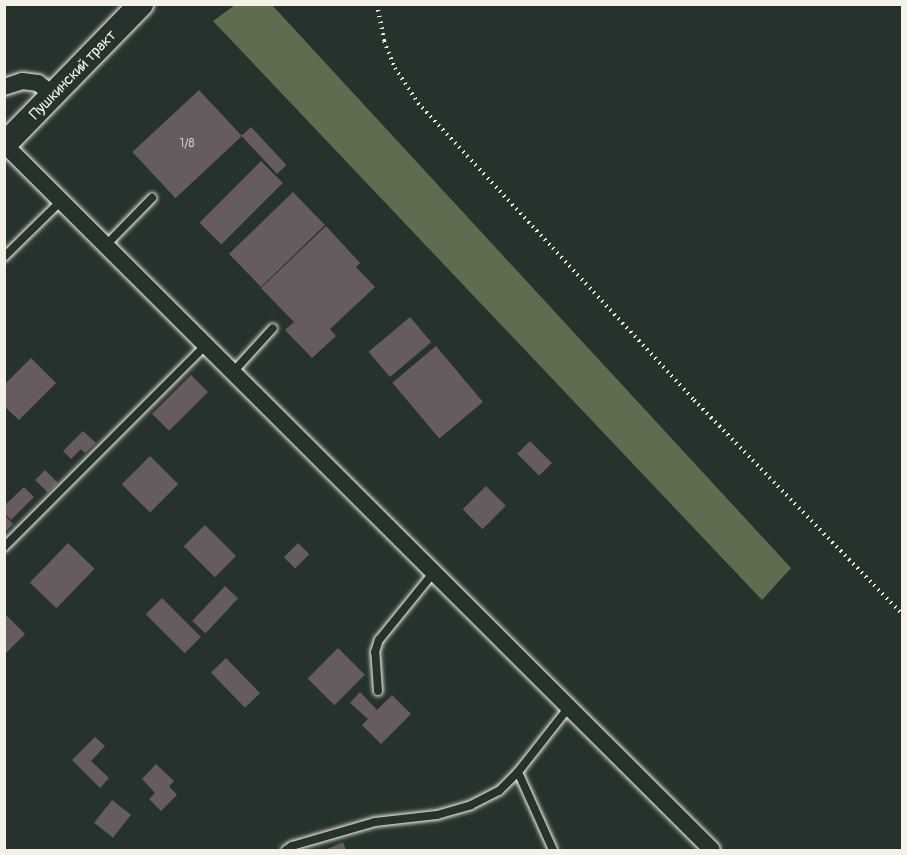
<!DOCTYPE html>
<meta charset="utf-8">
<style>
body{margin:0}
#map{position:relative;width:907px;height:855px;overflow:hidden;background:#26332d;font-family:Pangolin,sans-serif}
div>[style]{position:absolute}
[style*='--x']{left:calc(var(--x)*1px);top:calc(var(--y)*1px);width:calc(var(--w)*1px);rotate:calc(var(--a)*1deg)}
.green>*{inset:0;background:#5e6d4f}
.building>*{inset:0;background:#665b5f;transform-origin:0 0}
.path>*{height:4px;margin-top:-2px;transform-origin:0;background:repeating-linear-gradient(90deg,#f4f1e8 0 1.5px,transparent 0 6px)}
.roads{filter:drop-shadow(0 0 2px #f4f1e8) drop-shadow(0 0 2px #f4f1e8)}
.lane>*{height:8px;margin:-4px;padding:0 4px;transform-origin:4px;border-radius:4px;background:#26332d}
.street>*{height:16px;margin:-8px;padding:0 8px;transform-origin:8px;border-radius:8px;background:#26332d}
.secondary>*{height:24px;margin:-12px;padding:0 12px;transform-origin:12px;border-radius:12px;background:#26332d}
span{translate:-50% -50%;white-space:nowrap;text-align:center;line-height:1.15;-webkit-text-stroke:4.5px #26332d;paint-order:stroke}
.number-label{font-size:12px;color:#d0ccc6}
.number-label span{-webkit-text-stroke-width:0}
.street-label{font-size:15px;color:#f4f1e8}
.frame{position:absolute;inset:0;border:6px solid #f4f1e8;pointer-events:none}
</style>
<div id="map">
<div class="green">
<div style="clip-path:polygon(235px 5px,272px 5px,791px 568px,762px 600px,213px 21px)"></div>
</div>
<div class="building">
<div style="left:199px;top:90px;width:63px;height:91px;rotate:47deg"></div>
<div style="left:251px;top:127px;width:52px;height:13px;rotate:47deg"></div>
<div style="left:261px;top:161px;width:31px;height:87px;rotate:45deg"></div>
<div style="left:293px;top:192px;width:46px;height:89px;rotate:46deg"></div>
<div style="clip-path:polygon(326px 226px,360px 263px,356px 267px,375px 287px,330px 329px,336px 336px,312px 358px,285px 330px,294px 322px,261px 288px)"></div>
<div style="left:410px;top:317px;width:33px;height:54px;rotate:50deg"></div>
<div style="left:436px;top:346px;width:73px;height:57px;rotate:50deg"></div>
<div style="clip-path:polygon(31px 358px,56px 383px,19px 420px,4px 406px,4px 385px)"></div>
<div style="left:191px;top:375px;width:24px;height:55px;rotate:45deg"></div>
<div style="clip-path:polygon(83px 431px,96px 443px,85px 453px,81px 449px,71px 459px,63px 451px)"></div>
<div style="left:530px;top:441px;width:31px;height:18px;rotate:45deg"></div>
<div style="left:150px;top:456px;width:40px;height:40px;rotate:45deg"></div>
<div style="left:45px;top:470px;width:18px;height:14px;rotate:45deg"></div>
<div style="left:486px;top:486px;width:28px;height:33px;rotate:45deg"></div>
<div style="clip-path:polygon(24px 487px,34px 497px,11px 520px,4px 513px,4px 506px)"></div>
<div style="clip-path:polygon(4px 515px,13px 524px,4px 533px)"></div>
<div style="left:205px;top:525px;width:44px;height:30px;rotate:45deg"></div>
<div style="left:68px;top:543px;width:37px;height:55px;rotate:44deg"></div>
<div style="left:298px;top:543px;width:16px;height:20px;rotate:45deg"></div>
<div style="left:225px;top:586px;width:18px;height:48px;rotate:43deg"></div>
<div style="left:162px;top:598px;width:55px;height:23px;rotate:45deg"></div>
<div style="clip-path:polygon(4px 613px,25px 634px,4px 655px)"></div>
<div style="left:338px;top:648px;width:38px;height:43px;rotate:45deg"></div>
<div style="left:226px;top:658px;width:49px;height:21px;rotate:46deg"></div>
<div style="clip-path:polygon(360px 692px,377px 710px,392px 695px,411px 714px,381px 744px,362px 725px,368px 719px,350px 703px)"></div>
<div style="clip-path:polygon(95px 737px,105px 746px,91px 761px,109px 778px,100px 788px,72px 760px)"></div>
<div style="clip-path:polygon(156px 764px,174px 781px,169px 786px,177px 795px,161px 811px,149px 799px,155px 793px,142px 779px)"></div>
<div style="left:112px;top:800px;width:24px;height:29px;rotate:38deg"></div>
<div style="clip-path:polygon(343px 842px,346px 850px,325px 850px)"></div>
</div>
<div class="path">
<div style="--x:377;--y:4;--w:38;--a:79"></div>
<div style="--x:384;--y:41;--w:29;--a:68"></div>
<div style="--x:395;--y:68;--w:42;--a:56.7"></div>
<div style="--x:418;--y:103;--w:405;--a:47.1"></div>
<div style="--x:694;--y:400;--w:298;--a:45.8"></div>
</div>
<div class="roads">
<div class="lane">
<div style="--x:106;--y:245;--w:66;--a:-45.6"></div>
<div style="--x:4;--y:257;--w:80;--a:-44.5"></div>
<div style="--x:233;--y:372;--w:59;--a:-47.7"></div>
<div style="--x:4;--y:547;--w:286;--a:-45"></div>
<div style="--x:378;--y:691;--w:39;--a:-94"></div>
<div style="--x:375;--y:652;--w:13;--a:-72"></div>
<div style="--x:379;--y:640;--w:87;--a:-51"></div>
<div style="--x:518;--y:772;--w:85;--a:65.8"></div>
<div style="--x:286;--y:850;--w:7;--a:-34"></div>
<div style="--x:292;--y:846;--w:86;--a:-16.1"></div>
<div style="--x:375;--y:822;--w:62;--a:-6.4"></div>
<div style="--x:437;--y:815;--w:35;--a:-16"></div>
<div style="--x:471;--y:805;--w:31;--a:-27"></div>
<div style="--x:499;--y:791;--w:27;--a:-45"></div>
<div style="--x:518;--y:772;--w:83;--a:-51.9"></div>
</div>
<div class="street">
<div style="--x:4;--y:87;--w:19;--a:-18"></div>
<div style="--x:22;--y:81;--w:16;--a:7"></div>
<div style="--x:38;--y:83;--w:19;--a:39"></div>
<div style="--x:5;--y:145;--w:998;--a:44.92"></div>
</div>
<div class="secondary">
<div style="--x:4;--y:145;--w:197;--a:-45.8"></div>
</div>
</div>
<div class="number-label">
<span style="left:187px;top:144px">1/8</span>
</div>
<div class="street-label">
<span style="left:73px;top:75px;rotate:-46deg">Пушкинский тракт</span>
</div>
<div class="frame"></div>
</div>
